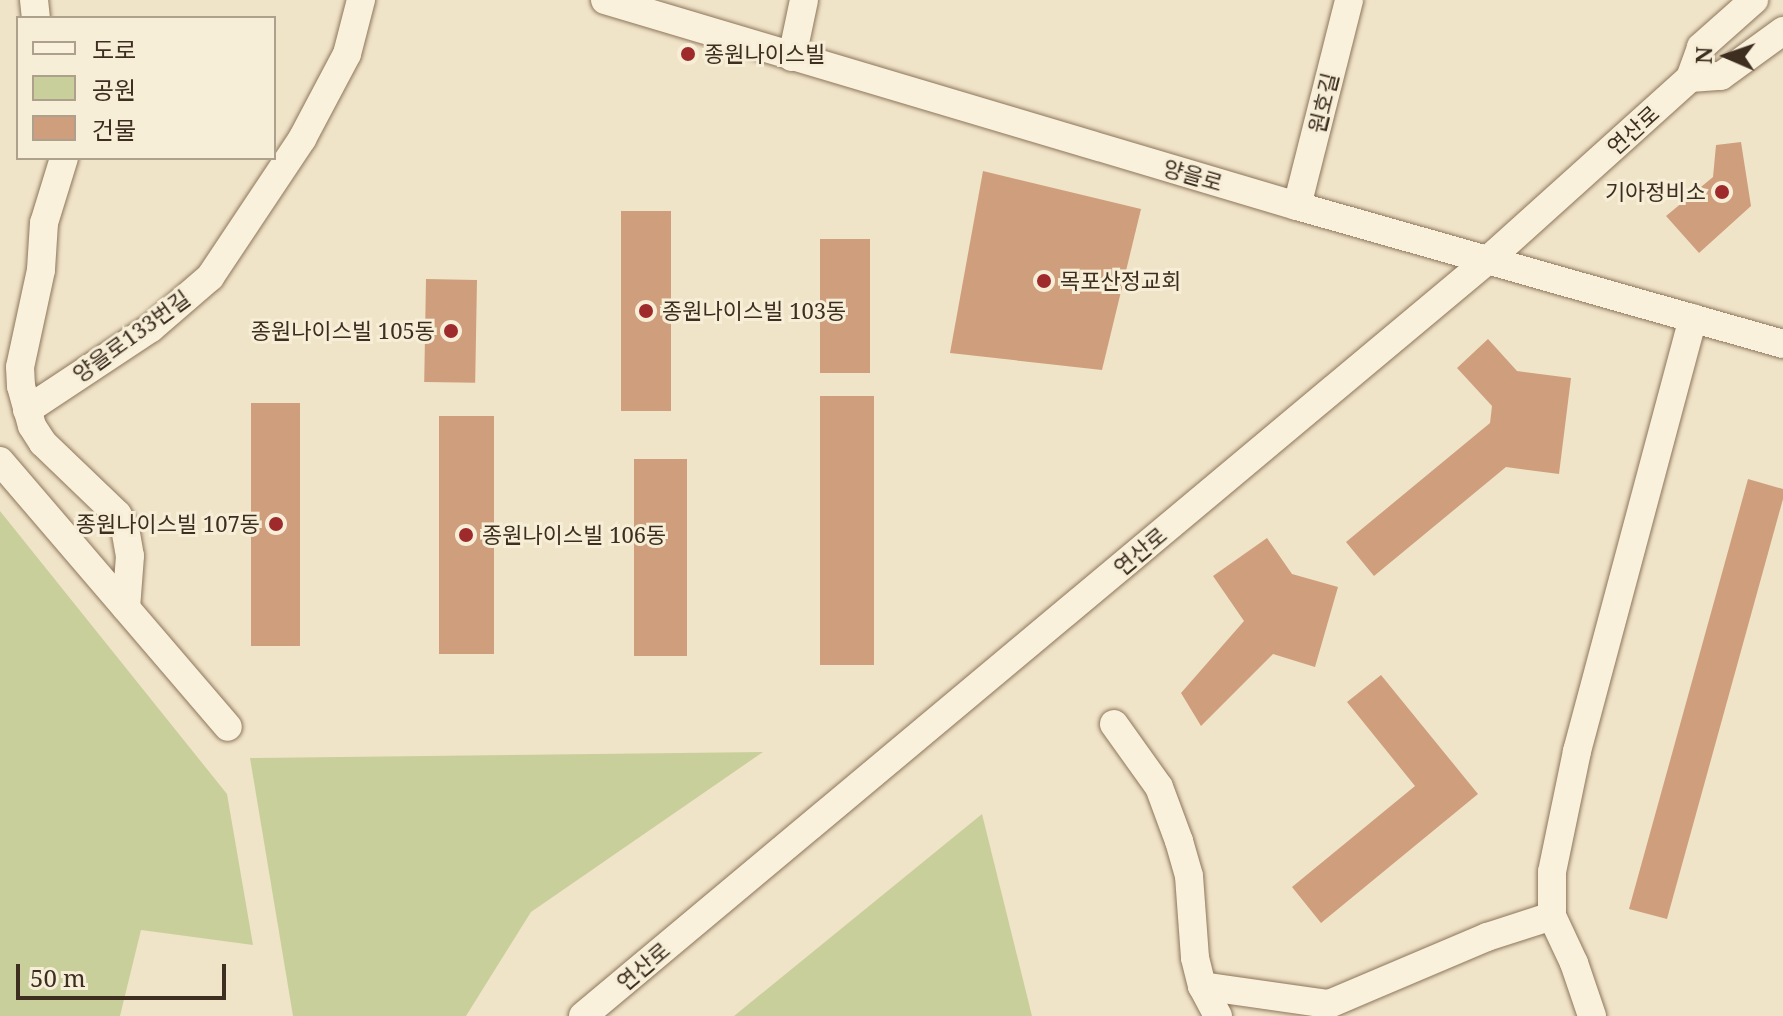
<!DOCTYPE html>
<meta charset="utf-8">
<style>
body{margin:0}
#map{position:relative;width:1783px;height:1016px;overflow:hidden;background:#f0e4c8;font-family:"Noto Serif","Noto Sans KR",serif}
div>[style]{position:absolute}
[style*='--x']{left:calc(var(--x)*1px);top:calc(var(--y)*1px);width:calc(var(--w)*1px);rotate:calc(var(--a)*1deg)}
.green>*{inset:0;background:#c9cf9b}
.building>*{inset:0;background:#cf9f7d;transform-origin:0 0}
.roads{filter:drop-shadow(0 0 2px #8d765c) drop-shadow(0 0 2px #8d765c)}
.minor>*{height:28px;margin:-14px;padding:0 14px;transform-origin:14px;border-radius:14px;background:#faf1dc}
.dots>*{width:22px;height:22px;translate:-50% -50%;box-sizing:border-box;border:4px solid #f7eed8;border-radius:50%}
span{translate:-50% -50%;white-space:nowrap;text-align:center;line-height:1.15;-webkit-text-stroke:6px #f7eed8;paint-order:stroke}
.poi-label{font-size:22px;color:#3d2e20}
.left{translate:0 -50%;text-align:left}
.right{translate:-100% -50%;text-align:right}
.street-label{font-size:22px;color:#3d2e20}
.legend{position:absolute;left:16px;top:16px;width:260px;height:144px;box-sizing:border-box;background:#f7eed8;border:2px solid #ada18e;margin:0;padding:10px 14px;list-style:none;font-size:24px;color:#3d2e20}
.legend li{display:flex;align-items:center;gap:16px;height:40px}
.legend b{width:40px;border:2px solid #ada18e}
.north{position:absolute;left:1687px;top:16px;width:80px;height:80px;-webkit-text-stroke:6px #f7eed8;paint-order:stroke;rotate:272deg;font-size:22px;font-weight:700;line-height:32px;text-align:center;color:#3d2e20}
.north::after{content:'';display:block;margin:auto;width:28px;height:36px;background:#3d2e20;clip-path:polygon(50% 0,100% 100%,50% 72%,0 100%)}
.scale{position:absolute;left:16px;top:964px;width:210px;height:36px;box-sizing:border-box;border:4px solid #3d2e20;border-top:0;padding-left:10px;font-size:24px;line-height:28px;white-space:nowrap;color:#3d2e20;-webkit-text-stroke:6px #f7eed8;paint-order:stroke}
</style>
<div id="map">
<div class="green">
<div style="clip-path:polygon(0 511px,227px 794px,253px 945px,141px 930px,120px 1016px,0 1016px)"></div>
<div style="clip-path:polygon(763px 752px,531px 912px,466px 1016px,293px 1016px,250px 758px)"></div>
<div style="clip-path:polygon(982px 814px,1032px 1016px,734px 1016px)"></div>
</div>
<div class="building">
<div style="clip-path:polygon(1741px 142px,1751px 206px,1699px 253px,1666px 216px,1713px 177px,1716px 145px)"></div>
<div style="clip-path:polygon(983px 171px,1141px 209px,1102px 370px,950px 353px)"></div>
<div style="left:621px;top:211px;width:50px;height:200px"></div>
<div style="left:870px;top:239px;width:134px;height:50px;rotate:90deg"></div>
<div style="left:426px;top:279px;width:51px;height:103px;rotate:1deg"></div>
<div style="clip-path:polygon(1488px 339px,1517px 371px,1571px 378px,1559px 474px,1506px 467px,1374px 576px,1346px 542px,1490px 423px,1492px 406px,1457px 368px)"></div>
<div style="left:820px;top:396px;width:54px;height:269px"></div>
<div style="left:251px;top:403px;width:49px;height:243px"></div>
<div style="left:439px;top:416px;width:55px;height:238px"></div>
<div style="left:634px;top:459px;width:53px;height:197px"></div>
<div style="clip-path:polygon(1748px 479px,1783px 489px,1783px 499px,1667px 919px,1629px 909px)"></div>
<div style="clip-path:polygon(1267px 538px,1292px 574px,1338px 587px,1315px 667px,1273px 654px,1201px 726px,1181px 693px,1244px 621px,1213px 576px)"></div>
<div style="clip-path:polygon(1381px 675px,1478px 794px,1321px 923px,1292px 887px,1415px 786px,1347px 702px)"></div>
</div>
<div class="roads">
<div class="minor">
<div style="--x:34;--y:0;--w:18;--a:84"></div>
<div style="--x:605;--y:0;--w:722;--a:16.58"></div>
<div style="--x:1297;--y:206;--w:505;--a:15.85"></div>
<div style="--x:792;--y:57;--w:58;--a:-78.1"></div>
<div style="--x:1690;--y:78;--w:31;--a:-4"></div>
<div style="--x:1721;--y:76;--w:77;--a:-36"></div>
<div style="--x:64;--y:158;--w:68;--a:107.1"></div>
<div style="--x:44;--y:223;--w:47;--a:93.7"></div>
<div style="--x:41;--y:270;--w:99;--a:102.2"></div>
<div style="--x:20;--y:367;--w:19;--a:87"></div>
<div style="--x:21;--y:386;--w:41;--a:74.6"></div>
<div style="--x:32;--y:426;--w:20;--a:57"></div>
<div style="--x:43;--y:443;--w:103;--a:43.8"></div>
<div style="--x:117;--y:514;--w:16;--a:60"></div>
<div style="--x:125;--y:528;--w:28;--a:80"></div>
<div style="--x:130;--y:556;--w:52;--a:94.4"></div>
<div style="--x:1297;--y:206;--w:212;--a:-75.8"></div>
<div style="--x:27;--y:410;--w:149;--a:-33.5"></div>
<div style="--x:151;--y:328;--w:78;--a:-40.8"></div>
<div style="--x:210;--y:277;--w:166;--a:-56.3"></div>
<div style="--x:302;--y:139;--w:96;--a:-62.1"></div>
<div style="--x:347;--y:54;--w:56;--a:-75.5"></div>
<div style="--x:0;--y:461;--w:350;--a:49.4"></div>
<div style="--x:1114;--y:724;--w:77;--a:54.5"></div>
<div style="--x:1159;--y:787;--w:58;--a:69.7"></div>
<div style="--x:1179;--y:841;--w:36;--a:74"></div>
<div style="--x:1189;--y:876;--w:82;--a:85.8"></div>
<div style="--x:1195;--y:958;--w:29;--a:76"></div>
<div style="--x:1202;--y:986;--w:34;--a:62"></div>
<div style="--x:1552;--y:916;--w:52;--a:64.9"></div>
<div style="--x:1574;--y:963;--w:56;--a:71.2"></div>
<div style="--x:1202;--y:986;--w:128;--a:8.1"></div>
<div style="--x:1329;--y:1004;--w:172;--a:-23"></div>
<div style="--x:1487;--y:937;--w:68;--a:-17.9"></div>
<div style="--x:1552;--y:916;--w:44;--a:-90"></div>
<div style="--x:1552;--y:872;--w:124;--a:-78.3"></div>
<div style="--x:1577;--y:751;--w:448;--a:-75"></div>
<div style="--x:583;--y:1016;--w:1181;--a:-39.88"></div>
<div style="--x:1489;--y:259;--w:270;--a:-42"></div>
<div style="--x:1690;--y:78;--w:33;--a:-70"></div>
<div style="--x:1701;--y:47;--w:71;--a:-41.6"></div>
</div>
</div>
<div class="dots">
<div style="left:688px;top:54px;background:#9e2a2b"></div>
<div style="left:1722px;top:192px;background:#9e2a2b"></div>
<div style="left:1044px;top:281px;background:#9e2a2b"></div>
<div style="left:646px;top:311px;background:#9e2a2b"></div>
<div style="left:451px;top:331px;background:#9e2a2b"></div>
<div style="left:276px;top:524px;background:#9e2a2b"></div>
<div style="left:466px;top:535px;background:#9e2a2b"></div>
</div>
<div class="poi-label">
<span class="left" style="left:704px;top:54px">종원나이스빌</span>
<span class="right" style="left:1706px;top:192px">기아정비소</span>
<span class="left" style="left:1060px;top:281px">목포산정교회</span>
<span class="left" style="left:662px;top:311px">종원나이스빌 103동</span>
<span class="right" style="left:435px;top:331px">종원나이스빌 105동</span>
<span class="right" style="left:260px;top:524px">종원나이스빌 107동</span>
<span class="left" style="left:482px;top:535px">종원나이스빌 106동</span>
</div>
<div class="street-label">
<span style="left:1323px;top:103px;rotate:-76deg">원호길</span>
<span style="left:1633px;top:130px;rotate:-42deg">연산로</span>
<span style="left:1193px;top:175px;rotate:16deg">양을로</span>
<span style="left:131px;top:336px;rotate:-36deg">양을로133번길</span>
<span style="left:1140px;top:551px;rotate:-40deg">연산로</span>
<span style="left:643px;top:966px;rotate:-40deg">연산로</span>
</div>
<ul class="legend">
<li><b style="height:10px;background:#faf1dc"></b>도로</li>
<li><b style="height:22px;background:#c9cf9b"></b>공원</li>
<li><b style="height:22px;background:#cf9f7d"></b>건물</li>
</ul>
<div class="north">N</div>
<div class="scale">50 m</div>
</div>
